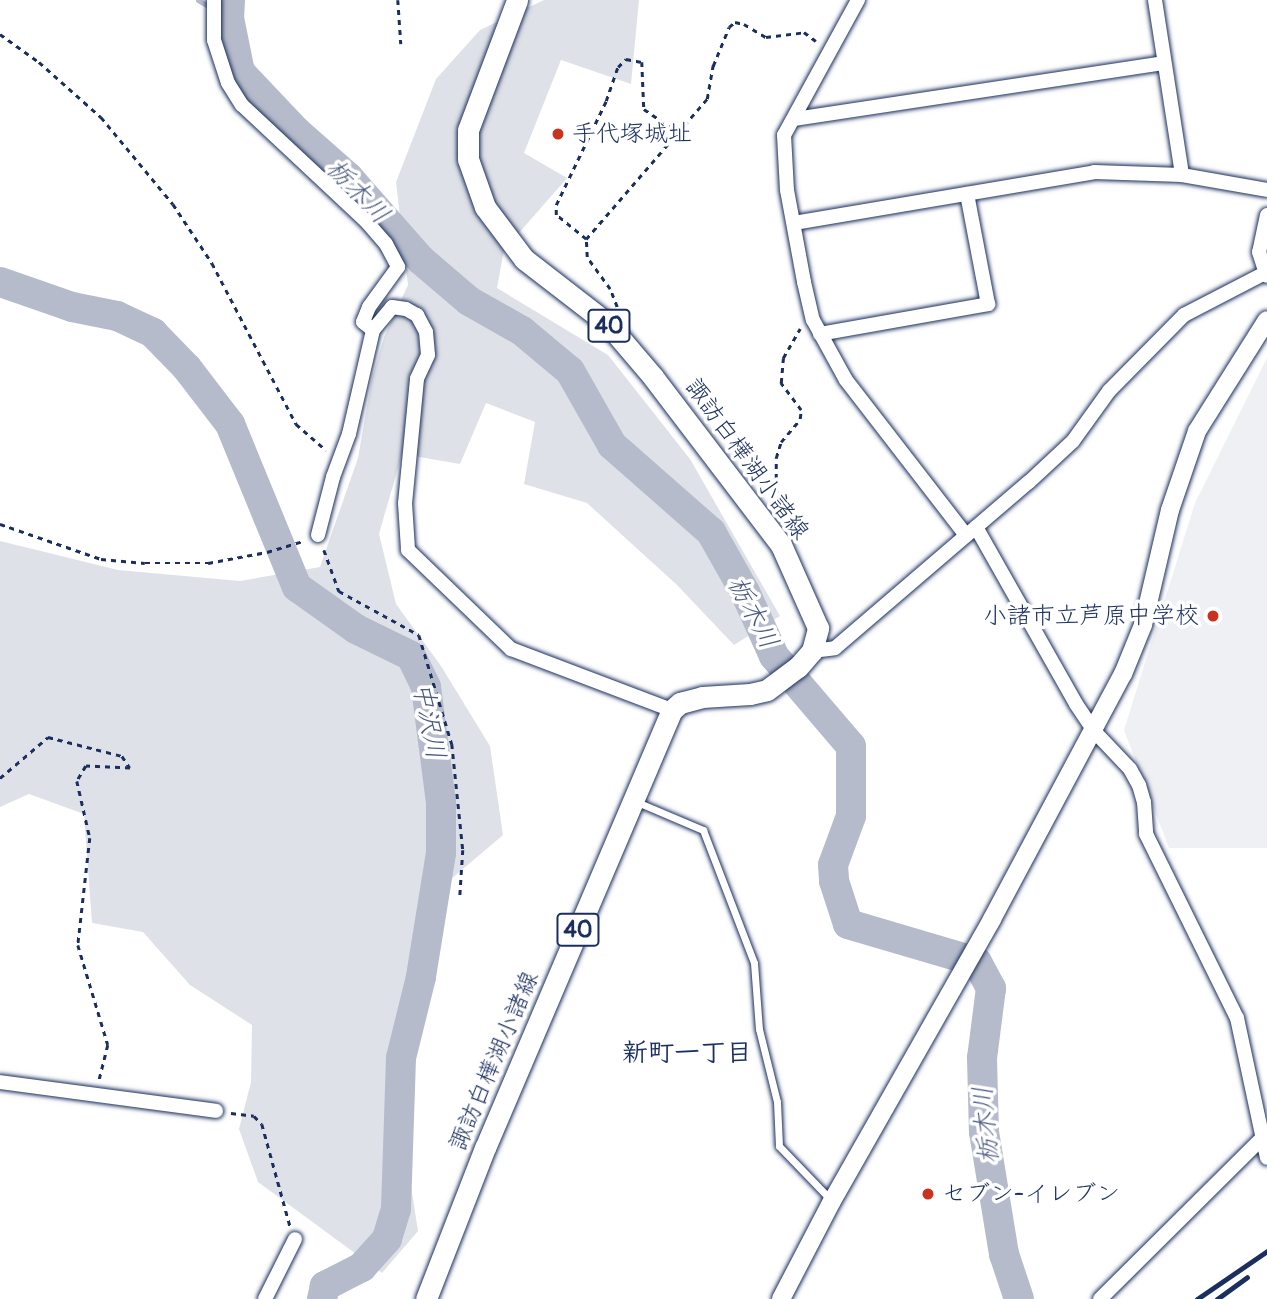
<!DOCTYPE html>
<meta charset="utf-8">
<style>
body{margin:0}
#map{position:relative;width:1267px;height:1299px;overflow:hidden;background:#fff;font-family:Pangolin,"Klee One",sans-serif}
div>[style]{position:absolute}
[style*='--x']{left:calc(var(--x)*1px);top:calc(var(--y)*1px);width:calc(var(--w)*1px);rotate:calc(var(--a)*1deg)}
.built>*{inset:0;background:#eff0f4}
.green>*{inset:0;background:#dee1e7}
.stream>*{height:5px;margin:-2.5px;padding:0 2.5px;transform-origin:2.5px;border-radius:2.5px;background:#b5bbca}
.river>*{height:30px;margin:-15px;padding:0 15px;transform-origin:15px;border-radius:15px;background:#b5bbca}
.path>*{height:2.5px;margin-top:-1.25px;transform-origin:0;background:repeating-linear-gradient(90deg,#1b2f5e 0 5px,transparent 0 10px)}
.roads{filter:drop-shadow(0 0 2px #1b2f5e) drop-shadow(0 0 2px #1b2f5e)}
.service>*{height:7px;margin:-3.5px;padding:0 3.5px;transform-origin:3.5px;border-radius:3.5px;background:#fff}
.minor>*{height:14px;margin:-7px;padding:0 7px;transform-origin:7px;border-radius:7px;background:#fff}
.tertiary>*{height:18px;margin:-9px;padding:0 9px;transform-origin:9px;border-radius:9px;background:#fff}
.primary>*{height:21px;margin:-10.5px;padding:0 10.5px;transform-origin:10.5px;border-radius:10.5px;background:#fff}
.rail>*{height:5px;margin:-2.5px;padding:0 2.5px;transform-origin:2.5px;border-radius:2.5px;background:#1b2f5e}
.dots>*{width:19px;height:19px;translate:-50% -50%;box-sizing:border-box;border:4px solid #fff;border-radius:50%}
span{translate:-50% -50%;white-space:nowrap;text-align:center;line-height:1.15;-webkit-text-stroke:7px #fff;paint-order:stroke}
.shield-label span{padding:2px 5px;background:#fff;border:2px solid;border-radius:5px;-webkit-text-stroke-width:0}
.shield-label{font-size:23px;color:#1b2f5e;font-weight:700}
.poi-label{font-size:24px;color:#1b2f5e}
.left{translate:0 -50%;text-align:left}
.right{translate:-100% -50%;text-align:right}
.street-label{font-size:24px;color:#1b2f5e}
.water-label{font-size:26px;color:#49597e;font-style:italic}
.neighbourhood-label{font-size:26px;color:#1b2f5e;font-weight:700}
</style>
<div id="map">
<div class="built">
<div style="clip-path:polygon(1267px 358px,1267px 848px,1169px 848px,1124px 730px,1195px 503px)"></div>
</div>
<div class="green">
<div style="clip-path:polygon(544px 0,639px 0,631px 84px,561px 60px,524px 153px,567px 178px,504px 250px,497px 288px,608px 355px,690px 459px,780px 616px,734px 645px,677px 585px,587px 503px,524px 484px,535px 422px,486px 403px,460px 464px,402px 454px,379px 534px,396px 604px,441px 666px,490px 746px,503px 835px,424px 902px,390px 1051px,418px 1231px,382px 1273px,258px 1182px,239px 1129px,251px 1082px,252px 1025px,190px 985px,143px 932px,92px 923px,84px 814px,29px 794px,0 807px,0 541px,118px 570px,240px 581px,320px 567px,358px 458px,372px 378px,384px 337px,408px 285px,396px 182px,436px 79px,480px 30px)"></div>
</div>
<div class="stream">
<div style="--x:198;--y:0;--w:36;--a:30"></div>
</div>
<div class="river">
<div style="--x:230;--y:0;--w:18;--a:93"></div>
<div style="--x:229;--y:18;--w:55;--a:78.5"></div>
<div style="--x:240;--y:72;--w:83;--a:46.5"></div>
<div style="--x:297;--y:132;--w:68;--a:41.4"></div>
<div style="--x:348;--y:177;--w:111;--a:48.7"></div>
<div style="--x:421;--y:260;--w:63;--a:40.5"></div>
<div style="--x:469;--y:301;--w:61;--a:29.5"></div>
<div style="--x:522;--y:331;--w:62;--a:39.8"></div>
<div style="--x:570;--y:371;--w:85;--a:60.4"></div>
<div style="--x:612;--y:445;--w:132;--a:41.3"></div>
<div style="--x:711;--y:532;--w:69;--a:60.5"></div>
<div style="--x:745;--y:592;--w:70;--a:65.6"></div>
<div style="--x:774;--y:656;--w:118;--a:49.5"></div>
<div style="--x:851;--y:746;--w:70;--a:90"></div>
<div style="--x:851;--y:816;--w:52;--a:110.2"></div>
<div style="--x:833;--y:865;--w:16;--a:86"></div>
<div style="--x:834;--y:881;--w:45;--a:72"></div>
<div style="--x:848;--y:924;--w:134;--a:16.4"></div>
<div style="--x:977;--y:962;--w:30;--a:62"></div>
<div style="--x:991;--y:988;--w:71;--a:97.3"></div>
<div style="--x:982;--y:1058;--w:74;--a:88.5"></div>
<div style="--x:984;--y:1132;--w:124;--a:80.7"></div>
<div style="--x:1004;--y:1254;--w:47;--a:71.6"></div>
<div style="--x:0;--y:282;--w:76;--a:19.1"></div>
<div style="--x:72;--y:307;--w:46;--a:11.3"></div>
<div style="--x:117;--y:316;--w:40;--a:25"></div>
<div style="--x:153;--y:333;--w:49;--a:45.8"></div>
<div style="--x:187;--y:368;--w:71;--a:52.5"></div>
<div style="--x:230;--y:424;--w:176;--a:67.7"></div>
<div style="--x:297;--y:587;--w:72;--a:35.4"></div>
<div style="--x:356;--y:629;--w:61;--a:26.1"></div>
<div style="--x:411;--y:656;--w:34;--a:64"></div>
<div style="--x:426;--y:687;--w:116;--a:82.6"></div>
<div style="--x:441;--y:802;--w:51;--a:90"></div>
<div style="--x:441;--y:853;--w:126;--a:99.2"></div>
<div style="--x:421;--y:977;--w:83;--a:103.9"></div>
<div style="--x:401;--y:1058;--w:151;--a:91.9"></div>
<div style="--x:396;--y:1209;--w:31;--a:107"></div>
<div style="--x:387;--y:1239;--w:38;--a:132"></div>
<div style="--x:362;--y:1267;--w:42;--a:152.8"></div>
<div style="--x:325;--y:1286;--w:13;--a:103"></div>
</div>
<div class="path">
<div style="--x:398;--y:0;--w:44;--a:86.1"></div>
<div style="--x:0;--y:34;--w:48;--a:35.7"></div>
<div style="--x:39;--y:62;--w:83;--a:41.6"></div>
<div style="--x:101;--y:117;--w:113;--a:50.4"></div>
<div style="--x:173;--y:204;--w:71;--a:56.5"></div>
<div style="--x:212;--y:263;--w:182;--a:62.4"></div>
<div style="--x:296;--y:424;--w:40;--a:41"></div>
<div style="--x:586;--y:239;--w:185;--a:-49.2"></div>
<div style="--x:707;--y:99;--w:34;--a:-80"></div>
<div style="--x:713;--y:66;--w:42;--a:-67.7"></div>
<div style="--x:729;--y:27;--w:8;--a:-40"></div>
<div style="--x:735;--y:22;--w:9;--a:13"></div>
<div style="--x:744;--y:24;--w:26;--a:31"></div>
<div style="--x:766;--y:37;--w:38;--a:-7"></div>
<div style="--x:804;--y:32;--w:15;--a:37"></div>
<div style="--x:617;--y:307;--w:19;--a:-111"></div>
<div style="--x:610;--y:289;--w:39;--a:-126"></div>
<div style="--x:587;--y:257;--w:18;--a:-93"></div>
<div style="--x:586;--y:239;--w:38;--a:-141"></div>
<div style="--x:556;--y:215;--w:10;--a:-90"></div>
<div style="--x:556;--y:205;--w:115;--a:-64.3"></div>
<div style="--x:606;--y:101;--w:36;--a:-71"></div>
<div style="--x:618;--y:67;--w:11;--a:-45"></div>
<div style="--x:626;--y:59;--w:16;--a:11"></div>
<div style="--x:642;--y:62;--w:47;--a:87.6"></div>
<div style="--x:644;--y:109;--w:42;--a:34.4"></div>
<div style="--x:787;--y:522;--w:35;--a:-108"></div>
<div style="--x:776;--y:489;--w:31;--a:-90"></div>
<div style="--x:776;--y:458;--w:17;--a:-73"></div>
<div style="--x:781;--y:442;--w:30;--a:-50"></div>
<div style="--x:800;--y:419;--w:9;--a:-84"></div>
<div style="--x:801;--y:410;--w:34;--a:-127"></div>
<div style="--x:781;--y:383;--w:25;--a:-85"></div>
<div style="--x:783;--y:358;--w:34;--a:-60"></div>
<div style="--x:0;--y:524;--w:107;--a:19.1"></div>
<div style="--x:101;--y:559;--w:44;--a:5.2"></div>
<div style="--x:145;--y:563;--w:63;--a:0"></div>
<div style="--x:208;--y:563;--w:60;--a:-10.6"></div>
<div style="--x:267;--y:552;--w:39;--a:-17"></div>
<div style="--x:324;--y:550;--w:44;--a:69.9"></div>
<div style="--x:339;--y:591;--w:91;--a:28.8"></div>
<div style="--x:419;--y:635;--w:114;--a:73.2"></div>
<div style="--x:452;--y:744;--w:107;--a:84.1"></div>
<div style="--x:463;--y:850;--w:47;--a:93.7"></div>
<div style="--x:0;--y:778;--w:63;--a:-40.5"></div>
<div style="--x:48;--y:737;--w:76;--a:14.4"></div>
<div style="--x:122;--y:756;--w:14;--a:56"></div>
<div style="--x:130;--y:768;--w:44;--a:-177.4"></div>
<div style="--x:86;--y:766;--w:17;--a:121"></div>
<div style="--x:77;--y:781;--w:58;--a:77.2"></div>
<div style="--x:90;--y:838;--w:108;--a:96.4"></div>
<div style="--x:78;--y:945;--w:104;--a:73.3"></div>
<div style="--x:108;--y:1045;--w:37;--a:104"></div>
<div style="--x:231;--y:1113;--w:23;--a:7"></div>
<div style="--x:254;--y:1116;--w:11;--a:45"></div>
<div style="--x:262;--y:1124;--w:106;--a:74.6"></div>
</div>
<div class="roads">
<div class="service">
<div style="--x:637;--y:802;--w:72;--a:23"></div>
<div style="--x:703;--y:830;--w:142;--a:69"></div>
<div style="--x:754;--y:963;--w:66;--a:85.7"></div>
<div style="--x:759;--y:1029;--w:75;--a:76.1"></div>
<div style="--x:777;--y:1102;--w:44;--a:87.4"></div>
<div style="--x:779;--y:1146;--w:75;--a:46.1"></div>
</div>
<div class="minor">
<div style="--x:214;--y:0;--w:40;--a:90"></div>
<div style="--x:214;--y:40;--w:45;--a:72"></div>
<div style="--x:228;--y:83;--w:26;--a:58"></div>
<div style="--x:242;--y:105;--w:170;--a:43.1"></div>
<div style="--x:366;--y:221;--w:30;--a:49"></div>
<div style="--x:386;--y:244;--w:26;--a:62"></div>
<div style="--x:398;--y:267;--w:49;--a:125.9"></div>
<div style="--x:369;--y:307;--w:16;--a:112"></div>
<div style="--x:363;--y:322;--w:13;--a:39"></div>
<div style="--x:858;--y:0;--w:154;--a:118.7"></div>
<div style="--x:784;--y:135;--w:55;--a:86.9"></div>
<div style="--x:787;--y:190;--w:94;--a:79.5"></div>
<div style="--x:804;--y:282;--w:39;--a:77"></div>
<div style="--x:813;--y:320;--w:68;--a:61.2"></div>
<div style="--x:846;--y:380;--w:196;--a:52.3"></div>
<div style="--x:1155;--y:0;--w:177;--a:81.2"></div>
<div style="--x:794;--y:119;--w:373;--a:-8.6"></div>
<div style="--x:1267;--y:215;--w:38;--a:102"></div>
<div style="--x:1259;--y:252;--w:25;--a:72"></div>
<div style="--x:794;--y:223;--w:304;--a:-9.6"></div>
<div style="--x:1094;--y:172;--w:88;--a:2"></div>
<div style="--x:1182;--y:175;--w:86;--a:10"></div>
<div style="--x:820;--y:334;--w:171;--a:-10.1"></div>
<div style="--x:988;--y:304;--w:112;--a:-100.8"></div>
<div style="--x:976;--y:527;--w:203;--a:60.5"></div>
<div style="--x:1076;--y:704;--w:32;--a:56"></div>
<div style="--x:1094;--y:731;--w:52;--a:46.5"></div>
<div style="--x:1130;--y:769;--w:18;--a:61"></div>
<div style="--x:1139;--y:785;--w:18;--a:74"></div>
<div style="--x:1144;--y:802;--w:32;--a:86"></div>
<div style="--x:1146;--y:834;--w:205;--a:63.7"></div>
<div style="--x:1237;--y:1018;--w:143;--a:77.9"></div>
<div style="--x:318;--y:535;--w:60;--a:-75.5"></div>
<div style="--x:333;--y:477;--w:46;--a:-69.6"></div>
<div style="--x:349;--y:434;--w:107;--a:-77"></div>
<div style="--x:373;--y:330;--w:30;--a:-50"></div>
<div style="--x:392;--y:307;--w:14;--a:8"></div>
<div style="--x:406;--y:309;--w:13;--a:29"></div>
<div style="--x:417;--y:315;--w:19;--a:62"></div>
<div style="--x:426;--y:332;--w:23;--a:85"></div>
<div style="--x:428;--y:355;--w:26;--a:115"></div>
<div style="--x:417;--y:379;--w:125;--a:95.5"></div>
<div style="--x:405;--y:503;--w:47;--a:86.3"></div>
<div style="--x:408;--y:550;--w:143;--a:43.9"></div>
<div style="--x:511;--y:649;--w:172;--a:20.8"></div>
<div style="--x:812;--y:651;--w:23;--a:-7"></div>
<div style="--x:835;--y:648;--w:255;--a:-40.6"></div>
<div style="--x:1029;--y:482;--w:60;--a:-43"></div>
<div style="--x:1073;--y:441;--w:62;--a:-54.2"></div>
<div style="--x:1109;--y:391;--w:107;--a:-45.4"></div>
<div style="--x:1184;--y:315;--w:91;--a:-27.4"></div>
<div style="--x:0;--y:1082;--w:218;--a:7.6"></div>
<div style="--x:265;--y:1299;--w:67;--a:-63.4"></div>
<div style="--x:1100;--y:1299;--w:234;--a:-44.8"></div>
</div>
<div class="tertiary">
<div style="--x:781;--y:1299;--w:110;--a:-62.5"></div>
<div style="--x:832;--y:1201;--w:324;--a:-60.4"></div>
<div style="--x:992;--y:919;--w:278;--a:-61.9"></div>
<div style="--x:1123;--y:674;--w:53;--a:-67.8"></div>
<div style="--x:1143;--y:625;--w:118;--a:-76.8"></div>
<div style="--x:1170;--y:510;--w:83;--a:-71.1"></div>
<div style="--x:1197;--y:431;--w:131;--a:-57.8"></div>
</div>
<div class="primary">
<div style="--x:426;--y:1299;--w:162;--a:-68.7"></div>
<div style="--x:485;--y:1148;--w:476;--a:-66.9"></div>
<div style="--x:672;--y:710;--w:11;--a:-41"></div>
<div style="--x:680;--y:703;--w:23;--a:-15"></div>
<div style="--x:702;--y:697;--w:48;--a:-3.6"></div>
<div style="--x:750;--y:694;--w:17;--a:-13"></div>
<div style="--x:767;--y:690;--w:39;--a:-37"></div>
<div style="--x:798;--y:667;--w:21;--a:-49"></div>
<div style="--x:812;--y:651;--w:24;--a:-75"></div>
<div style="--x:818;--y:628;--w:91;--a:-114"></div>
<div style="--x:781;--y:545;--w:210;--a:-127.3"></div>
<div style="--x:654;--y:378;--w:71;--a:-130.4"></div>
<div style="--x:608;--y:324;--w:106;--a:-142.3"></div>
<div style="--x:524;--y:259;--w:65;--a:-126.9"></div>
<div style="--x:485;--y:207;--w:51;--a:-109.5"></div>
<div style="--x:468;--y:159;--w:29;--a:-90"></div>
<div style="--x:468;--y:130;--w:139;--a:-69.3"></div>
</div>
</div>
<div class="rail">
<div style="--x:1197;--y:1299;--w:85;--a:-34.4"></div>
<div style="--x:1217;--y:1299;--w:37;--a:-36"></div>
</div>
<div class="dots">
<div style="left:558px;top:134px;background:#c8321e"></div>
<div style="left:1213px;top:616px;background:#c8321e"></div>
<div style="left:928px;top:1194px;background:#c8321e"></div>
</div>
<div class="shield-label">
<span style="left:609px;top:326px">40</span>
<span style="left:578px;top:930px">40</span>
</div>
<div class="poi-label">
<span class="left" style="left:572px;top:134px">手代塚城址</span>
<span class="right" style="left:1199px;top:616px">小諸市立芦原中学校</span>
<span class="left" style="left:942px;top:1194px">セブン-イレブン</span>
</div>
<div class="street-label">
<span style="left:747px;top:459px;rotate:54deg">諏訪白樺湖小諸線</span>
<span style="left:494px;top:1061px;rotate:-67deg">諏訪白樺湖小諸線</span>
</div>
<div class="water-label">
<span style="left:357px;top:192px;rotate:46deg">栃木川</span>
<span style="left:752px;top:613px;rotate:62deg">栃木川</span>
<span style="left:428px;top:721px;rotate:79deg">中沢川</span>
<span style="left:987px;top:1125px;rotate:-95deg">栃木川</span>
</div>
<div class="neighbourhood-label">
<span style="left:687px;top:1054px">新町一丁目</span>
</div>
</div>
